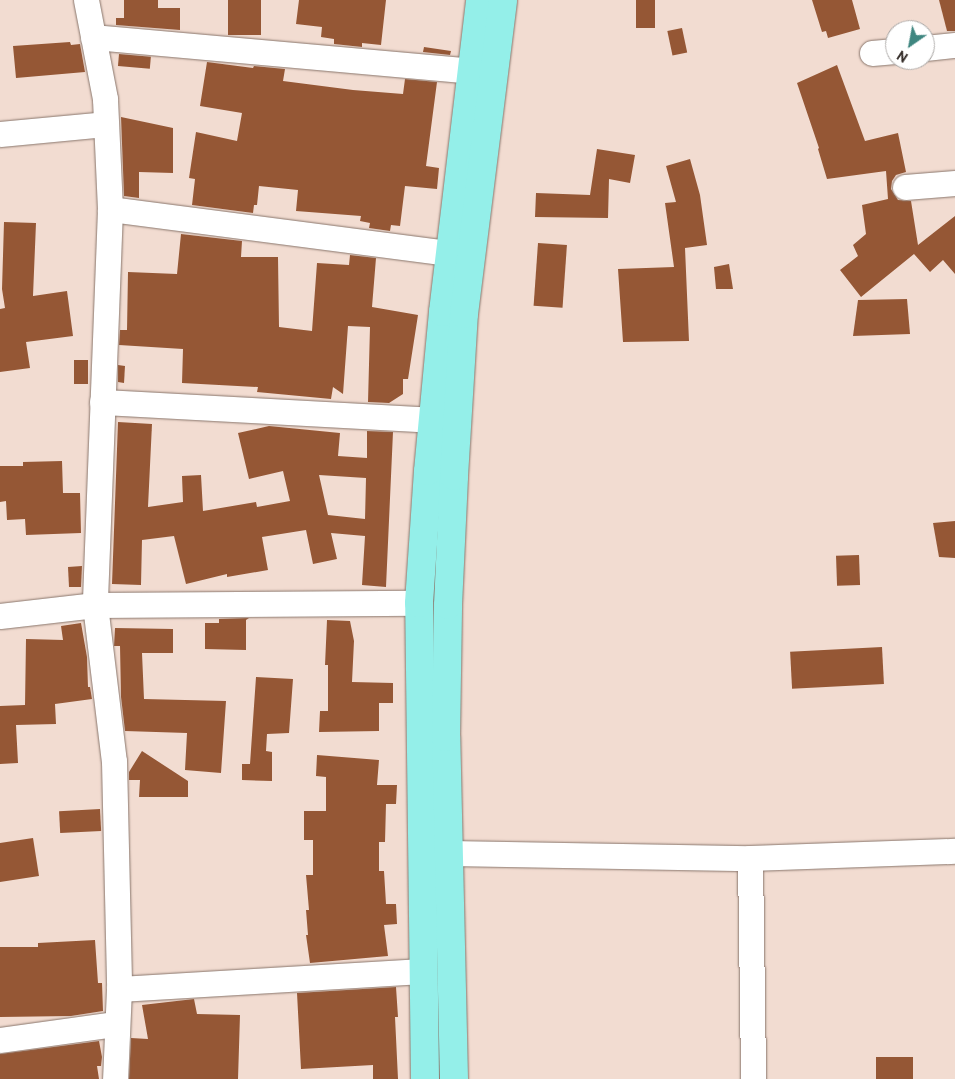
<!DOCTYPE html>
<style>
body{margin:0}
#map{position:relative;width:955px;height:1079px;overflow:hidden;background:#f2dcd1;font-family:"PT Sans",sans-serif}
div>[style]{position:absolute}
[style*='--x']{left:calc(var(--x)*1px);top:calc(var(--y)*1px);width:calc(var(--w)*1px);rotate:calc(var(--a)*1deg)}
.building>*{inset:0;background:#955735;transform-origin:0 0}
.roads{filter:drop-shadow(0 0 1px #89766c) drop-shadow(0 0 1px #89766c)}
.minor>*{height:25px;margin:-12.5px;padding:0 12.5px;transform-origin:12.5px;border-radius:12.5px;background:#fff}
.major>*{height:28px;margin:-14px;padding:0 14px;transform-origin:14px;border-radius:14px;background:#94efe9}
span{translate:-50% -50%;white-space:nowrap;text-align:center;line-height:1.15;-webkit-text-stroke:5px #fff;paint-order:stroke}
.north{position:absolute;left:885px;top:20px;width:50px;height:50px;box-sizing:border-box;background:#fff;border:1px solid #aaa7a5;border-radius:50%;rotate:213deg;font-size:14px;font-weight:700;line-height:20px;text-align:center;color:#2b231f}
.north::after{content:'';display:block;margin:auto;width:18px;height:22px;background:#3f8680;clip-path:polygon(50% 0,100% 100%,50% 72%,0 100%)}
</style>
<div id="map">
<div class="building">
<div style="clip-path:polygon(124px 0,158px 0,158px 8px,180px 8px,180px 30px,116px 25px,116px 18px,124px 18px)"></div>
<div style="left:228px;top:0;width:33px;height:35px"></div>
<div style="clip-path:polygon(299px 0,386px 0,381px 45px,362px 43px,362px 47px,334px 44px,334px 39px,321px 37px,322px 27px,296px 24px)"></div>
<div style="left:636px;top:0;width:19px;height:28px"></div>
<div style="clip-path:polygon(812px 0,852px 0,860px 29px,828px 38px,826px 31px,822px 32px)"></div>
<div style="clip-path:polygon(939px 0,955px 0,955px 31px,947px 31px)"></div>
<div style="left:682px;top:28px;width:25px;height:15px;rotate:78deg"></div>
<div style="clip-path:polygon(70px 42px,71px 45px,80px 44px,85px 72px,16px 78px,13px 46px)"></div>
<div style="clip-path:polygon(424px 47px,451px 51px,450px 55px,423px 52px)"></div>
<div style="left:119px;top:54px;width:32px;height:12px;rotate:5deg"></div>
<div style="clip-path:polygon(207px 62px,253px 68px,254px 66px,285px 69px,283px 81px,353px 90px,403px 94px,405px 79px,437px 82px,426px 166px,439px 168px,437px 189px,405px 186px,400px 226px,391px 225px,390px 231px,369px 228px,370px 223px,360px 221px,361px 216px,296px 211px,298px 190px,259px 186px,257px 205px,254px 205px,253px 213px,192px 205px,195px 179px,189px 178px,196px 132px,237px 141px,242px 113px,200px 106px)"></div>
<div style="clip-path:polygon(837px 65px,865px 141px,898px 133px,906px 172px,896px 175px,892px 181px,891px 189px,898px 200px,911px 201px,918px 245px,955px 216px,955px 274px,943px 260px,930px 272px,914px 254px,861px 297px,840px 270px,858px 256px,853px 245px,866px 234px,862px 205px,888px 199px,886px 171px,827px 179px,818px 149px,819px 148px,797px 83px)"></div>
<div style="clip-path:polygon(121px 117px,173px 128px,173px 173px,139px 172px,139px 198px,124px 196px)"></div>
<div style="clip-path:polygon(597px 149px,635px 155px,630px 183px,609px 179px,608px 218px,535px 217px,536px 193px,590px 195px)"></div>
<div style="clip-path:polygon(690px 159px,700px 195px,707px 245px,685px 248px,689px 341px,623px 342px,618px 269px,674px 267px,665px 203px,676px 202px,666px 166px)"></div>
<div style="clip-path:polygon(4px 222px,36px 223px,33px 296px,67px 291px,73px 336px,26px 342px,30px 368px,0 372px,0 309px,5px 308px,2px 289px)"></div>
<div style="clip-path:polygon(181px 234px,242px 241px,241px 257px,278px 257px,279px 327px,312px 331px,317px 263px,349px 265px,350px 255px,376px 258px,372px 307px,418px 315px,408px 379px,403px 379px,403px 394px,389px 403px,368px 402px,370px 327px,348px 326px,343px 394px,333px 387px,331px 399px,257px 392px,258px 387px,182px 383px,183px 349px,119px 345px,120px 330px,127px 330px,128px 272px,177px 274px)"></div>
<div style="left:538px;top:243px;width:29px;height:63px;rotate:4deg"></div>
<div style="clip-path:polygon(729px 264px,733px 289px,716px 289px,714px 267px)"></div>
<div style="clip-path:polygon(907px 299px,910px 334px,853px 336px,858px 300px)"></div>
<div style="left:74px;top:360px;width:14px;height:24px"></div>
<div style="clip-path:polygon(118px 365px,125px 366px,124px 383px,118px 382px)"></div>
<div style="clip-path:polygon(evenodd,118px 422px,152px 424px,148px 507px,183px 502px,182px 476px,201px 475px,203px 511px,256px 502px,257px 507px,290px 501px,283px 471px,249px 479px,238px 433px,269px 426px,340px 433px,338px 456px,367px 458px,367px 431px,393px 432px,386px 587px,362px 585px,365px 536px,331px 533px,337px 559px,313px 564px,306px 530px,262px 537px,268px 570px,227px 577px,227px 574px,186px 584px,174px 536px,142px 540px,141px 585px,112px 584px,118px 422px,319px 475px,366px 478px,365px 519px,328px 515px,319px 475px)"></div>
<div style="clip-path:polygon(62px 461px,63px 493px,80px 493px,81px 533px,26px 535px,25px 519px,7px 520px,6px 501px,0 502px,0 466px,23px 466px,23px 462px)"></div>
<div style="clip-path:polygon(955px 521px,955px 558px,939px 557px,933px 523px)"></div>
<div style="left:859px;top:555px;width:30px;height:23px;rotate:88deg"></div>
<div style="clip-path:polygon(82px 566px,81px 587px,69px 587px,68px 567px)"></div>
<div style="clip-path:polygon(249px 618px,246px 620px,246px 650px,205px 649px,205px 623px,219px 623px,219px 619px)"></div>
<div style="clip-path:polygon(327px 620px,350px 621px,354px 641px,352px 682px,393px 683px,393px 703px,379px 703px,379px 731px,319px 732px,320px 711px,328px 711px,328px 665px,325px 665px)"></div>
<div style="clip-path:polygon(81px 623px,87px 657px,88px 687px,90px 687px,92px 699px,55px 704px,56px 724px,16px 725px,18px 763px,0 764px,0 706px,25px 705px,26px 639px,63px 640px,61px 626px)"></div>
<div style="clip-path:polygon(115px 628px,173px 629px,173px 653px,142px 653px,144px 699px,226px 701px,221px 773px,185px 770px,187px 733px,125px 731px,121px 697px,120px 646px,114px 646px)"></div>
<div style="left:882px;top:647px;width:37px;height:92px;rotate:87deg"></div>
<div style="clip-path:polygon(256px 677px,293px 679px,289px 733px,267px 734px,266px 751px,272px 752px,272px 781px,242px 780px,242px 764px,250px 764px)"></div>
<div style="clip-path:polygon(142px 751px,188px 781px,188px 797px,139px 797px,140px 780px,129px 780px,129px 772px)"></div>
<div style="clip-path:polygon(317px 755px,379px 760px,377px 785px,397px 785px,396px 804px,386px 804px,385px 842px,379px 842px,379px 871px,384px 871px,386px 904px,396px 904px,397px 924px,384px 925px,388px 956px,310px 963px,306px 935px,308px 935px,306px 910px,309px 910px,306px 875px,313px 875px,313px 840px,304px 840px,304px 811px,326px 811px,326px 777px,316px 776px)"></div>
<div style="left:100px;top:809px;width:22px;height:41px;rotate:87deg"></div>
<div style="clip-path:polygon(33px 838px,39px 876px,0 882px,0 843px)"></div>
<div style="clip-path:polygon(95px 940px,98px 983px,102px 983px,103px 1011px,71px 1016px,0 1017px,0 947px,38px 947px,38px 943px)"></div>
<div style="clip-path:polygon(396px 987px,398px 1017px,395px 1017px,398px 1079px,373px 1079px,373px 1065px,301px 1069px,297px 993px)"></div>
<div style="clip-path:polygon(194px 999px,197px 1014px,240px 1015px,238px 1079px,129px 1079px,131px 1038px,148px 1039px,142px 1005px)"></div>
<div style="clip-path:polygon(99px 1041px,102px 1057px,101px 1066px,97px 1066px,99px 1079px,0 1079px,0 1054px)"></div>
<div style="left:876px;top:1057px;width:37px;height:22px"></div>
</div>
<div class="roads">
<div class="minor">
<div style="--x:86;--y:0;--w:101;--a:79.1"></div>
<div style="--x:105;--y:99;--w:110;--a:87.4"></div>
<div style="--x:110;--y:209;--w:396;--a:92.2"></div>
<div style="--x:95;--y:605;--w:157;--a:83.1"></div>
<div style="--x:114;--y:761;--w:228;--a:88.7"></div>
<div style="--x:119;--y:989;--w:90;--a:92.5"></div>
<div style="--x:93;--y:37;--w:381;--a:5.1"></div>
<div style="--x:925;--y:48;--w:30;--a:-6"></div>
<div style="--x:872;--y:53;--w:23;--a:-5"></div>
<div style="--x:0;--y:134;--w:106;--a:-5.4"></div>
<div style="--x:905;--y:187;--w:50;--a:-4.6"></div>
<div style="--x:110;--y:209;--w:343;--a:7.4"></div>
<div style="--x:102;--y:402;--w:331;--a:3.1"></div>
<div style="--x:0;--y:616;--w:96;--a:-6.6"></div>
<div style="--x:95;--y:605;--w:324;--a:-0.4"></div>
<div style="--x:449;--y:853;--w:301;--a:1"></div>
<div style="--x:750;--y:858;--w:205;--a:-2"></div>
<div style="--x:750;--y:858;--w:221;--a:89.2"></div>
<div style="--x:119;--y:989;--w:304;--a:-3.4"></div>
<div style="--x:0;--y:1040;--w:117;--a:-7.9"></div>
</div>
<div class="major">
<div style="--x:425;--y:1079;--w:476;--a:-90.7"></div>
<div style="--x:419;--y:603;--w:132;--a:-86.1"></div>
<div style="--x:428;--y:471;--w:160;--a:-84.6"></div>
<div style="--x:443;--y:312;--w:314;--a:-83.2"></div>
<div style="--x:454;--y:1079;--w:342;--a:-91.3"></div>
<div style="--x:446;--y:737;--w:132;--a:-89.1"></div>
<div style="--x:448;--y:605;--w:129;--a:-87.3"></div>
<div style="--x:454;--y:476;--w:162;--a:-86.5"></div>
<div style="--x:464;--y:314;--w:316;--a:-82.9"></div>
</div>
</div>
<div class="north">N</div>
</div>
